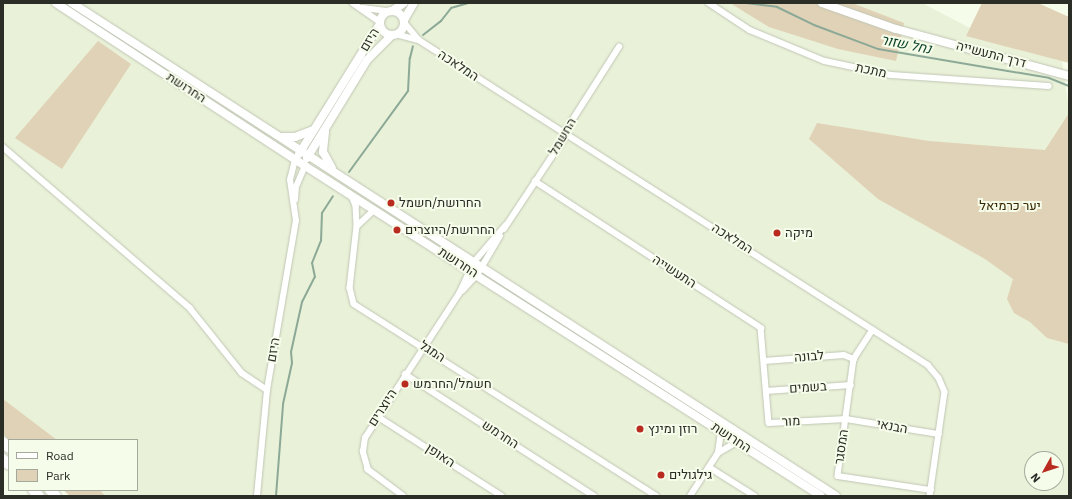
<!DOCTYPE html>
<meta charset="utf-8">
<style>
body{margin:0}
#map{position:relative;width:1072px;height:499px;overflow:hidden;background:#f6fcea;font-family:"IBM Plex Sans",Heebo,sans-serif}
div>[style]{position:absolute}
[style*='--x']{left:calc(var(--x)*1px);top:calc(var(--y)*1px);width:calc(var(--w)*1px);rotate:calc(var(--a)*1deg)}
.built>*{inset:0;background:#e9f1d8}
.green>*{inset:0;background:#e0d2b6}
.stream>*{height:2px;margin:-1px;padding:0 1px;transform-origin:1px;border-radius:1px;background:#8ca997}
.roads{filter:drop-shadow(0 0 1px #c0c6b5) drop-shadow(0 0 1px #c0c6b5)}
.street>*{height:5.5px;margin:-2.75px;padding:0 2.75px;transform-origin:2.75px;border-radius:2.75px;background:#fff}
.secondary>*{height:8px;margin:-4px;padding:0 4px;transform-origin:4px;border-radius:4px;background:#fff}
.secondary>.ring{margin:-4px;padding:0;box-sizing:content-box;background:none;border:8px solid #fff;border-radius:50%}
.highway>*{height:10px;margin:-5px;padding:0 5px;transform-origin:5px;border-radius:5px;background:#fff}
.dots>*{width:11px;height:11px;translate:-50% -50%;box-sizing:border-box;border:2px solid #f6fcea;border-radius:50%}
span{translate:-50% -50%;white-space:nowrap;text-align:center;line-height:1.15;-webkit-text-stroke:4px #f6fcea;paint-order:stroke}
.street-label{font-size:13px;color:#2b2d27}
.poi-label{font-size:13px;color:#2b2d27}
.left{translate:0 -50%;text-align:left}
.park-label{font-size:13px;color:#362601}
.water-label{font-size:14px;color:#073f26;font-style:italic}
.frame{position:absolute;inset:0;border:4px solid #2b2d27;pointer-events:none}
.legend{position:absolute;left:8px;top:439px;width:130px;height:52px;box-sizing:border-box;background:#f6fcea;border:1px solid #a5a99c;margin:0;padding:5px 7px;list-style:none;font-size:12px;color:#2b2d27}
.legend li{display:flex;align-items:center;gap:8px;height:20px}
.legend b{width:20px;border:1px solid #a5a99c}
.north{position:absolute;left:1024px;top:451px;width:40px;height:40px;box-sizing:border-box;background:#f6fcea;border:1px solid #a5a99c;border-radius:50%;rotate:231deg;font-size:11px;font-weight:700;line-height:16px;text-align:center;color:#2b2d27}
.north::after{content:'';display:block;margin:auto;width:14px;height:18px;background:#b92b1f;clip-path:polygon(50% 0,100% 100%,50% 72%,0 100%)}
</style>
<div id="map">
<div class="built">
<div style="clip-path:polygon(evenodd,3px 3px,922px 3px,993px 40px,1062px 61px,1069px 110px,1069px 496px,92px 496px,85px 490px,137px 490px,137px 440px,31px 440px,3px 414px,3px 3px,1032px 459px,1056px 459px,1056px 483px,1032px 483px,1032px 459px)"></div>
</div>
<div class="green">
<div style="clip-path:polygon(730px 3px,852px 3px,904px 23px,896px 61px,838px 49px,769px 27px)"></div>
<div style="clip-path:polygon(982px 3px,1038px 3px,1069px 17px,1069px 63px,966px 36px)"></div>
<div style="clip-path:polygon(98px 41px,131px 64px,62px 169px,15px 138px)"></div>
<div style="clip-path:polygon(1069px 113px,1069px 344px,1047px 338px,1030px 322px,1014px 313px,1007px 299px,1013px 279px,985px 259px,878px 199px,809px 139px,817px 123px,929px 141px,1045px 150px)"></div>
<div style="clip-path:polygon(3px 399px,53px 437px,57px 440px,9px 440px,3px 434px)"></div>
<div style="clip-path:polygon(63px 490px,100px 490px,105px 496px,70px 496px)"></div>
</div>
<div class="stream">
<div style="--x:746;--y:3;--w:31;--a:7"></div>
<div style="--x:777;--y:7;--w:41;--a:25.9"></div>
<div style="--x:814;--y:25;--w:68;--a:20.6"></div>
<div style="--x:878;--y:49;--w:173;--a:9.6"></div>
<div style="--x:1049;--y:78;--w:22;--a:22"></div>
<div style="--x:423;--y:35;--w:23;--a:-38"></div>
<div style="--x:441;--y:21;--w:16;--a:-52"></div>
<div style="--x:451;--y:8;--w:19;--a:-16"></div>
<div style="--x:349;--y:172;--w:100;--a:-53.9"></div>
<div style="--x:408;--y:91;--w:33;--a:-87"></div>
<div style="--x:410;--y:58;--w:12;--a:-76"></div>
<div style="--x:276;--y:496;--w:92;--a:-85.6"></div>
<div style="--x:283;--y:404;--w:42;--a:-77.6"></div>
<div style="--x:292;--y:363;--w:11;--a:-95"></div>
<div style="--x:291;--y:352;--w:51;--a:-77.6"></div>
<div style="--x:302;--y:302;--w:28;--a:-63"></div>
<div style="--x:315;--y:277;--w:14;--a:-102"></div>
<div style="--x:312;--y:263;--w:24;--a:-68"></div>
<div style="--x:321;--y:241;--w:28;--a:-88"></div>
<div style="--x:322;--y:213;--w:20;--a:-57"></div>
</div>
<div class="roads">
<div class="street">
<div style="--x:353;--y:3;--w:33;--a:35"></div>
<div style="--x:709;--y:3;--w:49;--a:33.4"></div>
<div style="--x:750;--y:30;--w:81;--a:22.5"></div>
<div style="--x:825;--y:61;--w:67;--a:12"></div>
<div style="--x:891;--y:75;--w:158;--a:4"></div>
<div style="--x:363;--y:8;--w:25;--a:7"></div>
<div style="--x:404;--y:22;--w:23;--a:50"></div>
<div style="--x:419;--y:40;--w:604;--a:32.56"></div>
<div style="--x:928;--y:365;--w:17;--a:50"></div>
<div style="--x:939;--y:378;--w:15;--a:67"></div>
<div style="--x:945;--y:392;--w:105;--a:98.2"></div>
<div style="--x:396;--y:34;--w:24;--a:15"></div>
<div style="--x:3;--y:147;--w:247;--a:40.7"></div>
<div style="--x:190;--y:308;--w:83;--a:51.3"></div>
<div style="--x:242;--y:373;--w:30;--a:34"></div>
<div style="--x:535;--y:181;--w:270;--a:33"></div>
<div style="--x:761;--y:328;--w:95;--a:85.2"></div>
<div style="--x:769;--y:423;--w:77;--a:-3"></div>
<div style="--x:846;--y:419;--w:94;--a:9.2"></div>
<div style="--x:352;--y:196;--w:11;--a:68"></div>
<div style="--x:356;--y:206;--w:20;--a:87"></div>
<div style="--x:357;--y:226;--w:62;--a:96.4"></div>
<div style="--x:350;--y:288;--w:16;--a:76"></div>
<div style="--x:354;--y:304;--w:358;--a:32.4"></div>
<div style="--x:295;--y:200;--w:13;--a:-86"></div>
<div style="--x:296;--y:187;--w:23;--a:-67"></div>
<div style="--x:357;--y:226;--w:23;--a:-43"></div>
<div style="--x:504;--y:229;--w:107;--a:-56.5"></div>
<div style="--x:563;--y:140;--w:14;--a:-69"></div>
<div style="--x:568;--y:127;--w:95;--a:-57.5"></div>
<div style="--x:462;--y:291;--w:22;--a:-47"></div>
<div style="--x:477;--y:275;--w:45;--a:-59.5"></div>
<div style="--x:873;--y:330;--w:35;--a:123"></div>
<div style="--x:854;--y:359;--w:118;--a:97.8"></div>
<div style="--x:838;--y:476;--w:94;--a:8.6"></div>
<div style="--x:764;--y:361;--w:80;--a:-4.3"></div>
<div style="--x:844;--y:355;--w:11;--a:22"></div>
<div style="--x:405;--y:374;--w:225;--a:32.8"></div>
<div style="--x:766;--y:391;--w:85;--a:-4"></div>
<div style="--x:377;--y:416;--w:148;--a:32.6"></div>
<div style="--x:718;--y:453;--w:22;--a:-82"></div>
<div style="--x:709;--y:467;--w:54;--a:32.2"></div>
<div style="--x:257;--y:496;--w:106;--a:-84.6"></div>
<div style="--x:267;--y:390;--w:171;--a:-80.3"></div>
<div style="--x:296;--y:221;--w:41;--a:-98.3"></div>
<div style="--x:290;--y:180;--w:21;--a:-76"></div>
<div style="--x:403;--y:496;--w:44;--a:-143.4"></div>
<div style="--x:368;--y:470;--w:19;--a:-106"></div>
<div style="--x:363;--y:452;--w:14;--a:-82"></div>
<div style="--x:365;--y:438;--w:172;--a:-56.9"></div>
<div style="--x:459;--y:294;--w:35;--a:-65"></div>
<div style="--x:474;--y:262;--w:48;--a:-49.3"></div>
<div style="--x:690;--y:496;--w:51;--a:-56.9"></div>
<div style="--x:718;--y:453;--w:22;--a:-30"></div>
</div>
<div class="secondary">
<div style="--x:56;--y:3;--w:298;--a:33.2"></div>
<div style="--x:305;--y:166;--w:612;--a:32.6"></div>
<div style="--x:72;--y:3;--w:909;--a:32.83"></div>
<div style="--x:822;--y:3;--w:78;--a:19.4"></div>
<div style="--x:896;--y:29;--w:179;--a:15.2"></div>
<div style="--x:392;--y:11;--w:14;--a:-34"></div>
<div class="ring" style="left:380px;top:11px;width:16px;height:16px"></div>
<div style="--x:404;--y:20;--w:20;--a:-60"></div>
<div style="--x:325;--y:132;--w:20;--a:96"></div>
<div style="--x:323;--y:152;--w:18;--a:61"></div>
<div style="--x:283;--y:137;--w:12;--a:0"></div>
<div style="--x:295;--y:137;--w:19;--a:-21"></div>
<div style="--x:299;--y:154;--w:153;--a:-58.1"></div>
<div style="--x:307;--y:158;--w:115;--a:-58.5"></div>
<div style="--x:367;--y:60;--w:35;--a:-45"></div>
</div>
<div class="highway">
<div style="--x:3;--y:442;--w:8;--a:45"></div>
<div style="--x:3;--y:459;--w:8;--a:45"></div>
<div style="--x:33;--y:490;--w:8;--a:45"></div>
<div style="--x:50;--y:490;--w:8;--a:45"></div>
</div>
</div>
<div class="dots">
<div style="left:391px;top:203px;background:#b92b1f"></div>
<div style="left:397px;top:230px;background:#b92b1f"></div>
<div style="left:777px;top:233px;background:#b92b1f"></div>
<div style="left:405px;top:384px;background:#b92b1f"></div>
<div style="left:640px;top:429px;background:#b92b1f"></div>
<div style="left:661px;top:475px;background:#b92b1f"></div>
</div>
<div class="street-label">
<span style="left:370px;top:40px;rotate:-59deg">היזם</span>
<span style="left:991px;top:55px;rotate:15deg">דרך התעשייה</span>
<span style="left:458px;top:66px;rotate:33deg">המלאכה</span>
<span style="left:871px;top:71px;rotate:12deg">מתכת</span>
<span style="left:186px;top:88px;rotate:33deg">החרושת</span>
<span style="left:563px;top:137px;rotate:-60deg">החשמל</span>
<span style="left:732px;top:239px;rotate:32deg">המלאכה</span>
<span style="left:458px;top:263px;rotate:33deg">החרושת</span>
<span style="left:674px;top:272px;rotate:33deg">התעשייה</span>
<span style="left:274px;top:350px;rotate:-80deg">היזם</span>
<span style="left:432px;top:352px;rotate:33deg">המגל</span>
<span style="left:809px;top:357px;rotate:-5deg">לבונה</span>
<span style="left:808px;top:388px;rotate:-4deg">בשמים</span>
<span style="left:383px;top:408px;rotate:-57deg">היוצרים</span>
<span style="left:791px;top:422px;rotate:-3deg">מור</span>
<span style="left:892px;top:427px;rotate:10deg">הבנאי</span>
<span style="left:500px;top:435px;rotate:33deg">החרמש</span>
<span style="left:731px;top:438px;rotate:33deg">החרושת</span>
<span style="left:842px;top:447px;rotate:-82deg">המסגר</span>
<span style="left:440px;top:456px;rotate:33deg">האופן</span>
</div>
<div class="poi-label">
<span class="left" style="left:399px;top:203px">החרושת/חשמל</span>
<span class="left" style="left:405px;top:230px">החרושת/היוצרים</span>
<span class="left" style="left:785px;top:233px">מיקה</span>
<span class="left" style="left:413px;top:384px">חשמל/החרמש</span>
<span class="left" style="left:648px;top:429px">רוזן ומינץ</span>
<span class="left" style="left:669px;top:475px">גילגולים</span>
</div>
<div class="park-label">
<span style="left:1010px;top:206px">יער כרמיאל</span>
</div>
<div class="water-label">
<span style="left:906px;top:44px;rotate:11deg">נחל שזור</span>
</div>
<div class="frame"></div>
<ul class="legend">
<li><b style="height:5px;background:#fff"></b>Road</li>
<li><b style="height:11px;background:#e0d2b6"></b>Park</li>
</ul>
<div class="north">N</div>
</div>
